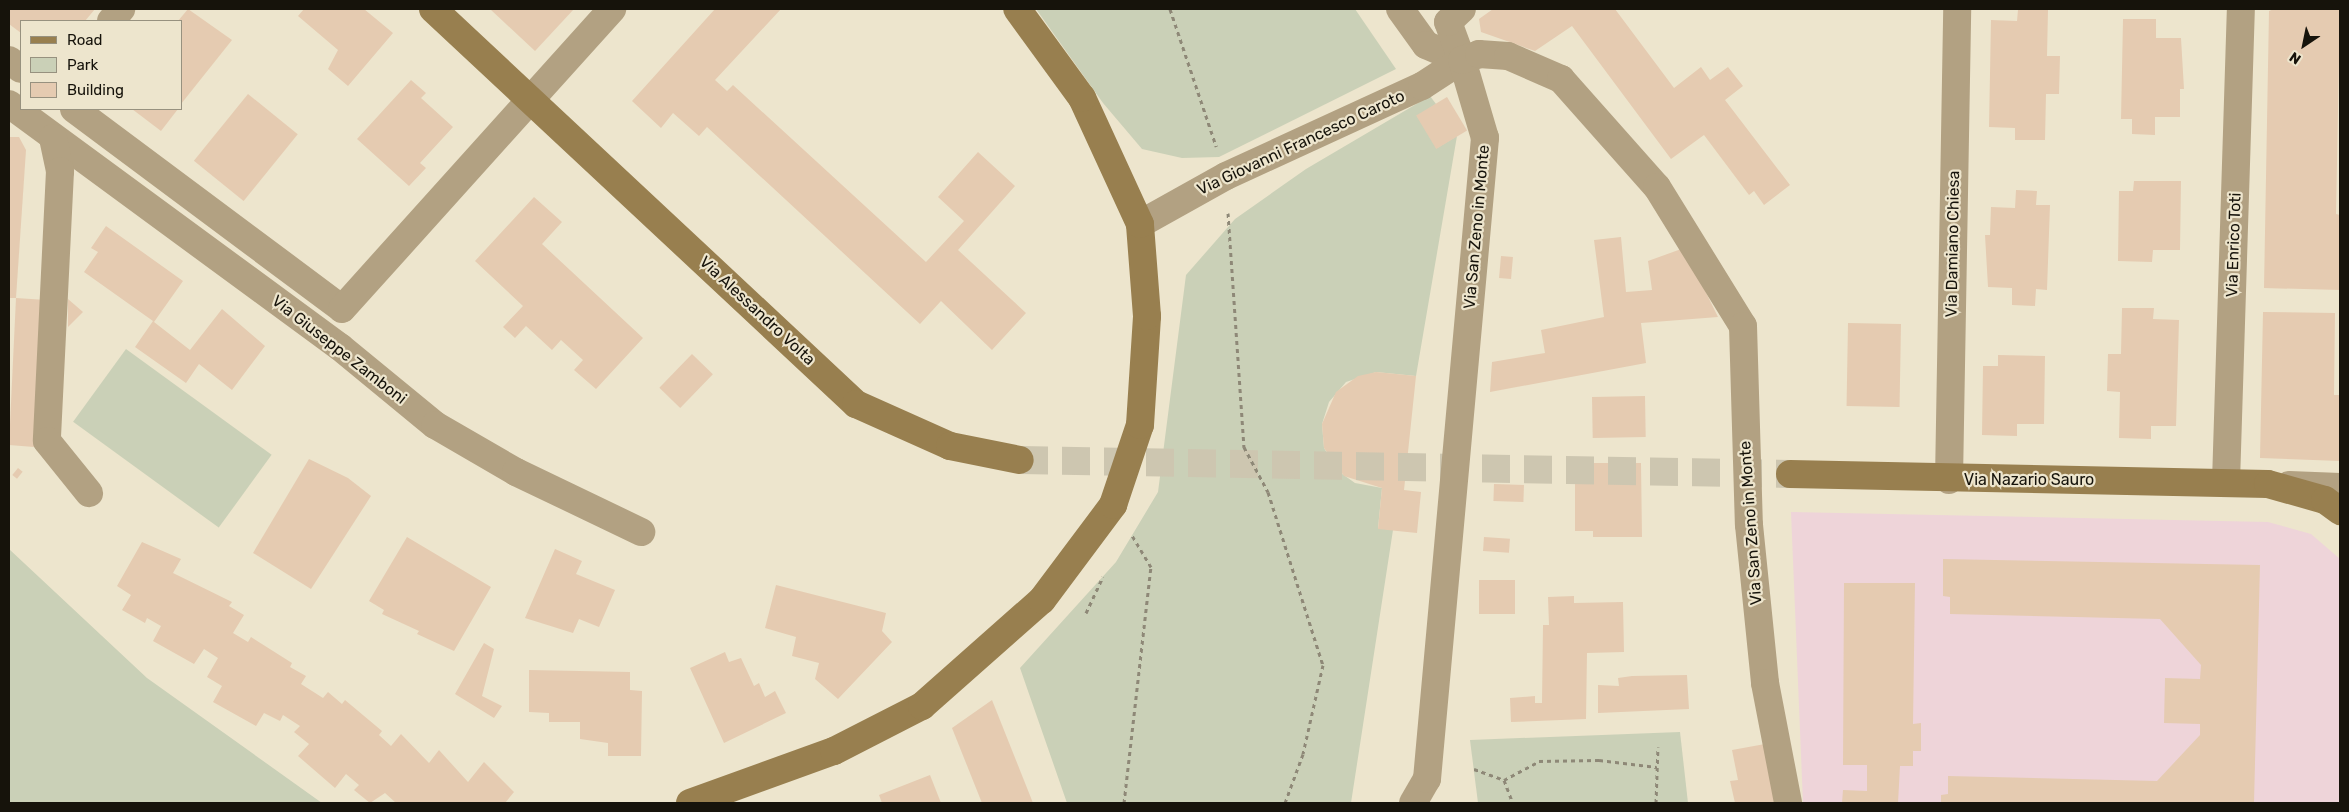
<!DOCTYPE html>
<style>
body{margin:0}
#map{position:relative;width:2349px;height:812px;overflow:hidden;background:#ede5cd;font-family:Rubik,sans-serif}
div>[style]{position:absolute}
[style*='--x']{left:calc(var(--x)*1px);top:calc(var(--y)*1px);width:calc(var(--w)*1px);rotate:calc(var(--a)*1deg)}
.education>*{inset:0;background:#eed4d9}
.green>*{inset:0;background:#cad0b7;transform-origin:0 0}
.building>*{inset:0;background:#e5cbb1;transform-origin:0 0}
.secondary-tunnel>*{height:28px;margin-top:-14px;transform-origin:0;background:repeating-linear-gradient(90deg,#cdc6b0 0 28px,transparent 0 42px)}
.path>*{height:3px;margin-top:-1.5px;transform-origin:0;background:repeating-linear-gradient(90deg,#8e8877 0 4px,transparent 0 8px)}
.street>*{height:28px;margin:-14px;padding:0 14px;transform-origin:14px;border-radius:14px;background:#b2a182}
.secondary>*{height:28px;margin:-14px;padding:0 14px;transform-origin:14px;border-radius:14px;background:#987f4f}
span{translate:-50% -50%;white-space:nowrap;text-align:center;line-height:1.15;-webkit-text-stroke:4.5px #ede5cd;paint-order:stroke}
.street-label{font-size:16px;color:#16130b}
.frame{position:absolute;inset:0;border:10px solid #16130b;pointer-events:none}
.legend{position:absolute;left:20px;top:20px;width:162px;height:90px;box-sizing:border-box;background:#ede5cd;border:1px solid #97917f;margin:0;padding:6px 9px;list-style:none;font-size:15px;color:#16130b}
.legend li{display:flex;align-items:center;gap:10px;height:25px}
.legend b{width:25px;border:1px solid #97917f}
.north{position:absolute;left:2279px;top:20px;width:50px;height:50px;-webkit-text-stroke:4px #ede5cd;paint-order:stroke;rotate:214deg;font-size:14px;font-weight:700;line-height:20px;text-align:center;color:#16130b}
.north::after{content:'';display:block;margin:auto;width:18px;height:22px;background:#16130b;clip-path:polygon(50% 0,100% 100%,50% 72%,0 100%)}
</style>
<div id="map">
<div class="education">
<div style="clip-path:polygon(1791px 512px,2268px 522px,2311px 534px,2340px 559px,2340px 803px,1803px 803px)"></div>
</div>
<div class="green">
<div style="clip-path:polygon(1036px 9px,1355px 9px,1396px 69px,1219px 157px,1182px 158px,1142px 149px,1103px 103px)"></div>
<div style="clip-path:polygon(1430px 96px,1436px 104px,1417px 116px,1437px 148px,1457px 136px,1416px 376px,1376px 372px,1346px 382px,1329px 402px,1322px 424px,1324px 448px,1338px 471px,1355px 483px,1382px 488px,1378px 528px,1393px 530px,1351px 803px,1067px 803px,1020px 668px,1116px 562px,1158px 492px,1186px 275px,1235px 219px,1306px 169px)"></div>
<div style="left:126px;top:349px;width:180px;height:90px;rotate:36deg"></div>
<div style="clip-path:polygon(9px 549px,147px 678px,322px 803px,9px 803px)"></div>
<div style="clip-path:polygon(1680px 732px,1688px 803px,1478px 803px,1470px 740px)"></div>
</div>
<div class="building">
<div style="clip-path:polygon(9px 9px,95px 9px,85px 21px,21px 21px,21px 33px,9px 24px)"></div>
<div style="clip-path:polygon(188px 9px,232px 40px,181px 104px,178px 21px)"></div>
<div style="clip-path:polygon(304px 9px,364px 9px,393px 33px,348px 86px,328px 69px,338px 50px,298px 16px)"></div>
<div style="clip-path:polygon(490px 9px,574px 9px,535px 51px)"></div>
<div style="clip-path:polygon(715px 9px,781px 9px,715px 80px,727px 91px,733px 85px,926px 262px,964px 221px,938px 197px,978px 152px,1015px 186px,958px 250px,1026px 313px,992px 350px,941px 301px,920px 324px,707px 127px,699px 136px,673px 113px,661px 128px,632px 101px)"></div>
<div style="clip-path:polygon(1493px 9px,1615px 9px,1674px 88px,1701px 67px,1710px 80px,1728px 67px,1743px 86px,1725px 100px,1790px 185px,1764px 205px,1754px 191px,1749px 195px,1704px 135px,1671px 159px,1572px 26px,1535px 51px,1481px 32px,1479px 19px)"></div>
<div style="clip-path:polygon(2274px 9px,2340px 9px,2336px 214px,2340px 215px,2340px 290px,2264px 288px,2269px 11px)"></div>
<div style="clip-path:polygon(2018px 10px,2048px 10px,2047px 56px,2060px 56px,2059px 94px,2046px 94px,2045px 140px,2015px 140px,2015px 128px,1989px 127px,1991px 20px,2017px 21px)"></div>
<div style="clip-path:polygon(2123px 19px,2156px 19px,2156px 38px,2181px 38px,2184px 89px,2180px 89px,2180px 117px,2155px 117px,2155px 135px,2132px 134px,2132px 119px,2121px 119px)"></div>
<div style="clip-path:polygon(411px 80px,426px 93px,421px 98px,453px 127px,420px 163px,426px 168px,409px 186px,357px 139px)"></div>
<div style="left:248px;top:94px;width:64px;height:86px;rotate:39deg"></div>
<div style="left:1447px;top:97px;width:39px;height:36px;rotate:59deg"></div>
<div style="clip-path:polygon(132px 109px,178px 109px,161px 131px)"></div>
<div style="clip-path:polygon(9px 137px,19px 137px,26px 150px,16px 298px,9px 298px)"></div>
<div style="clip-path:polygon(2134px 181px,2181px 181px,2180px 250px,2153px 250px,2152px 262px,2118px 261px,2119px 191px,2133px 191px)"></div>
<div style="clip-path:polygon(2016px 190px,2037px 191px,2036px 205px,2050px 205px,2047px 290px,2036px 289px,2035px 306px,2012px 305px,2012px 288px,1988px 287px,1985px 235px,1990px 235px,1991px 207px,2015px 208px)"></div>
<div style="clip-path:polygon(534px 197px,562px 222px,542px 244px,643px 338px,596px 389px,574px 370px,583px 360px,561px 340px,552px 350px,526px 326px,515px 338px,503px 327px,523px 306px,475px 261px)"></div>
<div style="clip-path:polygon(106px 226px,183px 281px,154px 322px,190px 350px,222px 309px,265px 346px,232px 390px,199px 364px,186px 383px,135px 347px,153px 321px,84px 272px,98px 252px,91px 248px)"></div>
<div style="clip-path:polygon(1621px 237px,1626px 292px,1652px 290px,1648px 261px,1684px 248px,1718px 317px,1641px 323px,1646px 363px,1490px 392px,1492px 362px,1545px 353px,1541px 330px,1604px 317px,1594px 240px)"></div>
<div style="left:1501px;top:256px;width:12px;height:22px;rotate:5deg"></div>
<div style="clip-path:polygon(16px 298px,46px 300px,34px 447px,9px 445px)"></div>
<div style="clip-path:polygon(68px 299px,83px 312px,68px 327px)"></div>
<div style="clip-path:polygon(2122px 308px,2154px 308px,2153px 319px,2179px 320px,2176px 426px,2151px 426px,2151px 439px,2119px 438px,2120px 392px,2107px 391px,2108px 354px,2121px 354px)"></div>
<div style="clip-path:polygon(2263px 312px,2335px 313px,2334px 395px,2340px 395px,2340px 461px,2260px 458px)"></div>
<div style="left:1848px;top:323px;width:53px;height:83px;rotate:1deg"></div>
<div style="left:692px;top:354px;width:29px;height:47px;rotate:44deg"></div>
<div style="clip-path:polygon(1998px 355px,2045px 356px,2044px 424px,2017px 424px,2017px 436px,1982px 435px,1983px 366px,1998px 366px)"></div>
<div style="clip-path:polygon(1376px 372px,1416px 376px,1404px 490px,1421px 492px,1417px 533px,1378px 529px,1382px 488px,1344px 476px,1324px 448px,1322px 424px,1336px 392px,1358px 376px)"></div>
<div style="left:1645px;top:396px;width:41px;height:53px;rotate:89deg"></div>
<div style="clip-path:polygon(309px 459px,348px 478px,371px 496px,311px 589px,253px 553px)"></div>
<div style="clip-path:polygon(1593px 463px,1641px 463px,1642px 537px,1593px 537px,1593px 531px,1575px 531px,1575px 470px,1593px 470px)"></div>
<div style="left:18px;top:468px;width:6px;height:9px;rotate:39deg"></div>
<div style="left:1494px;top:484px;width:30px;height:17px;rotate:2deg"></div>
<div style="clip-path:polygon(407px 537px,491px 587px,454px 651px,417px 634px,419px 631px,382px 614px,384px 610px,369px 601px)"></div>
<div style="left:1484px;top:537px;width:26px;height:14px;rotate:4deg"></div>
<div style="clip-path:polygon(142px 542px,181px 559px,173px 573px,232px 602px,229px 606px,244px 615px,233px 633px,248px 642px,251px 637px,292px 663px,290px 667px,306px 676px,301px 684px,323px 698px,328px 692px,342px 704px,345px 700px,382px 731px,379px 735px,391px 746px,401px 734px,429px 763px,439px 750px,468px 782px,484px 762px,514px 792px,505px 803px,396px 803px,385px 793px,370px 803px,354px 790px,359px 785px,346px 774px,335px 788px,298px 756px,309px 744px,294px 732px,300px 726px,283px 715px,280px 721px,264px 713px,256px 726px,213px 702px,222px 686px,207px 677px,218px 658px,204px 649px,194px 664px,153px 641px,161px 626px,147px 618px,145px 623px,122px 610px,131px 595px,117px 586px)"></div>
<div style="clip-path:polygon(555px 549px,582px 561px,576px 574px,615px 590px,599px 627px,579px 619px,573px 633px,525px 618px)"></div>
<div style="clip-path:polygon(1943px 559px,2260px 565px,2254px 803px,1941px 803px,1941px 795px,1948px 794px,1948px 776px,2157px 781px,2200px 735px,2200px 724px,2164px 723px,2165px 678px,2200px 679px,2201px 665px,2160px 619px,1950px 614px,1950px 597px,1943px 596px)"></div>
<div style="left:1479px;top:580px;width:36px;height:34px"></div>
<div style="clip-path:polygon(1844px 583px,1915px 583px,1913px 724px,1921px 723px,1921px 751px,1913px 751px,1913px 766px,1900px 766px,1898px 803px,1842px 803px,1843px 790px,1867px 791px,1867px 765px,1843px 765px)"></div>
<div style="clip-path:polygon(776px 585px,886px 613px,882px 631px,892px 642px,838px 699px,815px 679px,819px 663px,792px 656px,796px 637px,765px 628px)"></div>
<div style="clip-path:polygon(1574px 596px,1574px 603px,1623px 602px,1624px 652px,1587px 653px,1586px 719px,1511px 722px,1510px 698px,1535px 696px,1535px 703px,1542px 703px,1543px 625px,1549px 625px,1548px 597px)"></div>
<div style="clip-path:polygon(484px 643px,494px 649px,482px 696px,502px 706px,494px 718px,455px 694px)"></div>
<div style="clip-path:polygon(725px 652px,729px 662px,741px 658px,754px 686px,759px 683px,765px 697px,775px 691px,786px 713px,724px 743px,690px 668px)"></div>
<div style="clip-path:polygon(529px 670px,630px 672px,630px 690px,642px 691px,641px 756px,608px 756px,608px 743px,580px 739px,580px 722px,549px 722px,549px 713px,529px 712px)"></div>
<div style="clip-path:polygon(1687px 675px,1689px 709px,1598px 713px,1598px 685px,1619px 686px,1618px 678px,1632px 676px)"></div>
<div style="clip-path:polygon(992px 700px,1033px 803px,982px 803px,952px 728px)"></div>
<div style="clip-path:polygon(1765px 744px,1777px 803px,1735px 803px,1730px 781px,1738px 780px,1732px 750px)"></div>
<div style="clip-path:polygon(930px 775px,941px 803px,882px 803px,879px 795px)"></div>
</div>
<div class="secondary-tunnel">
<div style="--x:1020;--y:460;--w:770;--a:1.04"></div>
</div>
<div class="path">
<div style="--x:1170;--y:9;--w:145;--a:71.4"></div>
<div style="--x:1228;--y:213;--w:235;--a:86.1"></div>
<div style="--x:1244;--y:447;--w:51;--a:61.9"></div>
<div style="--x:1268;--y:492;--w:182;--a:72.4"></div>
<div style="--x:1323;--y:665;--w:91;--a:102.7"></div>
<div style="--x:1303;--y:754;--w:52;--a:110.2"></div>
<div style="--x:1086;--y:613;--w:40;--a:-65"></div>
<div style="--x:1474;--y:769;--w:32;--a:20"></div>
<div style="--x:1504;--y:780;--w:25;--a:69"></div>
<div style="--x:1504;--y:780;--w:40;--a:-28"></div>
<div style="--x:1539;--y:761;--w:60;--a:-1"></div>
<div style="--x:1599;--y:760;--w:58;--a:6.9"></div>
<div style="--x:1124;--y:803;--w:238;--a:-83.5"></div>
<div style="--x:1151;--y:567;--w:39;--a:-121"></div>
<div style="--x:1656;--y:803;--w:56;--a:-88"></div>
</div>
<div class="street">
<div style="--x:1400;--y:9;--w:44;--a:54.2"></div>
<div style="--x:1426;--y:45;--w:39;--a:23"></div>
<div style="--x:111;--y:21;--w:16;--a:-50"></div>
<div style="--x:9;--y:60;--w:15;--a:37"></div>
<div style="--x:1462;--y:60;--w:40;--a:-110.2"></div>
<div style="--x:1448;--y:22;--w:19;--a:-43"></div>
<div style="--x:9;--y:104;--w:411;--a:36.3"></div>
<div style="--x:340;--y:347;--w:123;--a:39.4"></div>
<div style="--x:435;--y:425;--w:94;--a:30.1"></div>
<div style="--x:516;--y:472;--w:139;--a:25.6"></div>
<div style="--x:74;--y:109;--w:334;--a:36.7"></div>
<div style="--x:342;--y:309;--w:404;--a:-48"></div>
<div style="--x:53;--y:138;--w:34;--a:78"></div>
<div style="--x:60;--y:171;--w:270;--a:92.8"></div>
<div style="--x:47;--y:441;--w:67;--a:51.1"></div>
<div style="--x:1140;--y:224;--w:98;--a:-29.2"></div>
<div style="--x:1226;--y:176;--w:216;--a:-24.7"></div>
<div style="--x:1422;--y:86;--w:48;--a:-33"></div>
<div style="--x:1949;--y:480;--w:471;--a:-89"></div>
<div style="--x:2226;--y:482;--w:473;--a:-88.2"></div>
<div style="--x:2289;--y:485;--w:51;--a:2.2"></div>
<div style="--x:1413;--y:803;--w:28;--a:-60"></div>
<div style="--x:1427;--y:779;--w:644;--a:-84.83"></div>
<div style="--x:1485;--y:138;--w:81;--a:-106.4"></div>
<div style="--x:1462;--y:60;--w:18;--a:-19"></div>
<div style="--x:1479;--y:54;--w:29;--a:4"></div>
<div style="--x:1508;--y:56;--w:58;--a:23.5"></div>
<div style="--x:1561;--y:79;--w:144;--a:48.4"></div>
<div style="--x:1657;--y:187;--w:163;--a:58.3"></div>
<div style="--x:1743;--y:326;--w:199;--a:88.3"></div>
<div style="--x:1749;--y:525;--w:159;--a:84.2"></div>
<div style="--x:1765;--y:683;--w:122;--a:79.1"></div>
</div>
<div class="secondary">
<div style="--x:433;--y:9;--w:579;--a:43.04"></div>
<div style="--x:856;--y:404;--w:103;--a:24.1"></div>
<div style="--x:950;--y:446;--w:71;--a:11.3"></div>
<div style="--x:1790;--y:474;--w:478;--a:1.2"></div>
<div style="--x:2268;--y:484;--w:59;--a:15.7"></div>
<div style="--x:2325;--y:500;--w:19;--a:36"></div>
<div style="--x:690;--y:803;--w:153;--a:-19.9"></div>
<div style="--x:834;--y:751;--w:99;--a:-27.1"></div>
<div style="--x:922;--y:706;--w:160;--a:-41.5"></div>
<div style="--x:1042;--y:600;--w:119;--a:-53.2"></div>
<div style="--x:1113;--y:505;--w:84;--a:-71.4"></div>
<div style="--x:1140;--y:425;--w:109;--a:-86.3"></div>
<div style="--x:1147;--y:316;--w:92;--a:-94.4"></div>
<div style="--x:1140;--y:224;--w:139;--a:-114.7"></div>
<div style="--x:1082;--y:98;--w:110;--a:-126.1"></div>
</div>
<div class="street-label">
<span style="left:1301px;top:143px;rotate:-25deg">Via Giovanni Francesco Caroto</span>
<span style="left:1477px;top:227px;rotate:-85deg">Via San Zeno in Monte</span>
<span style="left:1953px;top:244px;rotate:-89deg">Via Damiano Chiesa</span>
<span style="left:2234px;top:245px;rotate:-88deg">Via Enrico Toti</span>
<span style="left:757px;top:311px;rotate:43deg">Via Alessandro Volta</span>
<span style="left:339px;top:350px;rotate:38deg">Via Giuseppe Zamboni</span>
<span style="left:2029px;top:480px">Via Nazario Sauro</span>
<span style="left:1751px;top:523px;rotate:-94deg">Via San Zeno in Monte</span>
</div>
<div class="frame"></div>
<ul class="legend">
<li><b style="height:6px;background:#987f4f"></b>Road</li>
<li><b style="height:14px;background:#cad0b7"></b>Park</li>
<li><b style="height:14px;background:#e5cbb1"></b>Building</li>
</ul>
<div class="north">N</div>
</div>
